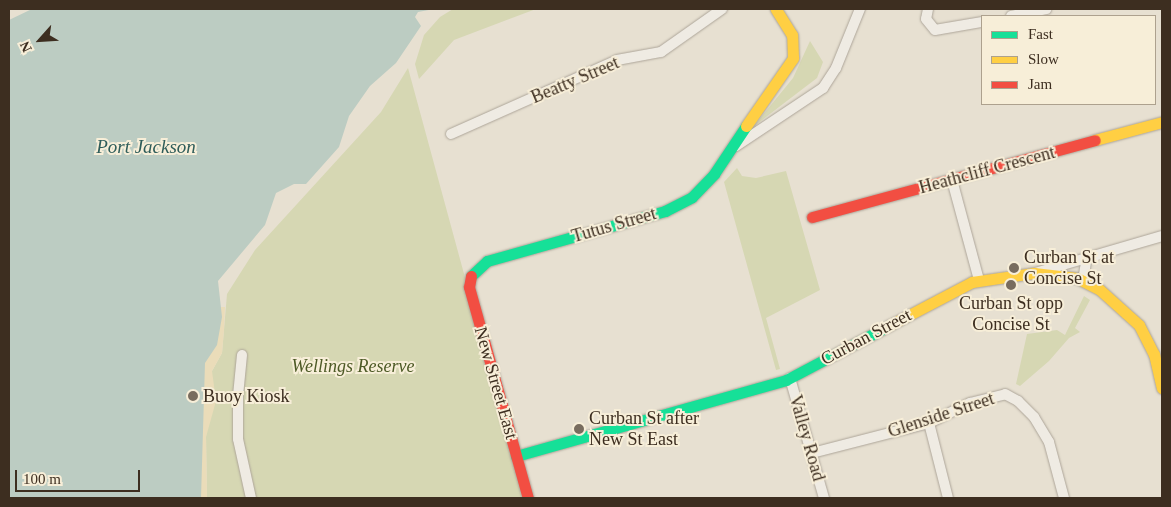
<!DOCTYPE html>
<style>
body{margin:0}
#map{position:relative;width:1171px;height:507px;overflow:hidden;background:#e7e0d1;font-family:Georgia,serif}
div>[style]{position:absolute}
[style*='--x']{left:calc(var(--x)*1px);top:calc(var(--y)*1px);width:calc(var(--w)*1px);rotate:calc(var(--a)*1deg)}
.green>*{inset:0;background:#d6d7b3}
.sand>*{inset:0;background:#eadcb9}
.water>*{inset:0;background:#bcccc2}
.roads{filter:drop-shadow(0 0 1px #ada599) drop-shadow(0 0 1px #ada599)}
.street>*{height:10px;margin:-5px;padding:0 5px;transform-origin:5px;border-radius:5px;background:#efebe3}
.fast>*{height:11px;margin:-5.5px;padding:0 5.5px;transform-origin:5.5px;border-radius:5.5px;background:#16e098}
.slow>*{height:11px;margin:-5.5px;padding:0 5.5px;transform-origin:5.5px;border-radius:5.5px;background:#ffcf43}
.jam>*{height:11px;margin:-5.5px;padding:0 5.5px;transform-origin:5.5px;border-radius:5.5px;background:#f24e42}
.dots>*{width:14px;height:14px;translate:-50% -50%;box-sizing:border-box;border:2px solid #f7eed8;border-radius:50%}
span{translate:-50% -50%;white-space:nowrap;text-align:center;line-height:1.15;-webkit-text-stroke:4px #f7eed8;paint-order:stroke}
.street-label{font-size:18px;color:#3d2e20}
.poi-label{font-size:18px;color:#3d2e20}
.left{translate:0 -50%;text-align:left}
.park-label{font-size:18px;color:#4d5a26;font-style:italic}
.water-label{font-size:19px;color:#2f5d5a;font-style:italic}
.frame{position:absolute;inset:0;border:10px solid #3d2e20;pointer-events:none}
.legend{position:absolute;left:981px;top:15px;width:175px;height:90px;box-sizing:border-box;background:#f7eed8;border:1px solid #ada18e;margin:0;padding:6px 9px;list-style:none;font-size:15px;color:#3d2e20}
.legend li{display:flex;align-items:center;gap:10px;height:25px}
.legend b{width:25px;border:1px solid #ada18e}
.north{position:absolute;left:15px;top:15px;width:50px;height:50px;-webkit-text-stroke:4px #f7eed8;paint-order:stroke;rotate:244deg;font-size:14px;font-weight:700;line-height:20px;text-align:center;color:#3d2e20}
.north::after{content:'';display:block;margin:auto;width:18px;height:22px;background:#3d2e20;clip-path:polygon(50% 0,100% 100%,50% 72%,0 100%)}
.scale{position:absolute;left:15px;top:470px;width:125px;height:22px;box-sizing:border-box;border:2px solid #3d2e20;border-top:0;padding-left:6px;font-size:15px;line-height:18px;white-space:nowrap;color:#3d2e20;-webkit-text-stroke:4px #f7eed8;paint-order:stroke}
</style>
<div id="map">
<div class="green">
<div style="clip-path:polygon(453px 9px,536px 9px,454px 40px,419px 79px,415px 64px,424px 35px,440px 17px)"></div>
<div style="clip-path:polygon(810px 41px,823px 62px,817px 78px,753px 127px,793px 78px)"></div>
<div style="clip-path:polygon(408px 68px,525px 498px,207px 498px,206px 437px,212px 371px,222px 353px,227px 294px,255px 250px,381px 112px)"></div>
<div style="clip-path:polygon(737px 168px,742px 176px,756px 178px,786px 171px,820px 290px,766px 318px,780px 369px,776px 370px,724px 182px)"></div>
<div style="clip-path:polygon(1084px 296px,1090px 300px,1075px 328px,1080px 332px,1069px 338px,1049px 361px,1020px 386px,1016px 384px,1027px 334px,1057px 330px,1065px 335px)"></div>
</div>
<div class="sand">
<div style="clip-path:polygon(218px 307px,225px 307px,224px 330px,222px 353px,212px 371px,216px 401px,206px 437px,207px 498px,195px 498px,186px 365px)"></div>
</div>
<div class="water">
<div style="clip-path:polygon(32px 9px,434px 9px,418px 12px,415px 17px,421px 26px,396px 63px,370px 86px,349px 116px,339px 147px,306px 184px,294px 184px,276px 193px,265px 225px,218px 281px,222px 317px,217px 345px,205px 363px,201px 498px,9px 498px,9px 20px)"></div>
</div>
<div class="roads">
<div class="street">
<div style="--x:928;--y:9;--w:10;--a:101"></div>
<div style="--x:926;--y:19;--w:14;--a:51"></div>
<div style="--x:935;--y:30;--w:48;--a:-9.7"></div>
<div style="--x:1011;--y:16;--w:36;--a:-11"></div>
<div style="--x:451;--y:134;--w:182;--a:-24"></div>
<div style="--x:617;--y:60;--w:45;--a:-10.3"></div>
<div style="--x:661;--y:52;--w:75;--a:-35.2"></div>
<div style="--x:736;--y:146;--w:105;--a:-33.7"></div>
<div style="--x:823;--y:88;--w:24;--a:-57"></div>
<div style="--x:836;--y:68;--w:64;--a:-67.9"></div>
<div style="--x:952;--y:180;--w:104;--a:74.9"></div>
<div style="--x:1035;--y:273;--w:132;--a:-16.2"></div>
<div style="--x:1083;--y:281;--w:25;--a:-81"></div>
<div style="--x:242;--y:355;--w:41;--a:95.6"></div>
<div style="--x:238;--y:396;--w:43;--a:90"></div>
<div style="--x:238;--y:439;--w:60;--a:77.6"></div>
<div style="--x:790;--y:378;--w:125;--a:74.2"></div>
<div style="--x:929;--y:423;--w:77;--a:75.8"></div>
<div style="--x:812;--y:453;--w:121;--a:-14.4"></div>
<div style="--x:929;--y:423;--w:46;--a:-26"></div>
<div style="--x:970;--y:403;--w:36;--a:-14"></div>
<div style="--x:1005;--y:394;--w:15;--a:28"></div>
<div style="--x:1018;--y:401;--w:23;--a:45"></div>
<div style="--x:1034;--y:417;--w:29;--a:59"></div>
<div style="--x:1049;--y:442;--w:58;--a:75"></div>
</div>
<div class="fast">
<div style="--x:471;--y:276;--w:22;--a:-43"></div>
<div style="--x:487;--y:261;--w:185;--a:-15.7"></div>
<div style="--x:665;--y:211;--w:30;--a:-27"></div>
<div style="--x:692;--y:197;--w:32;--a:-46"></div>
<div style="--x:714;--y:174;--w:58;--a:-56.3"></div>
<div style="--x:516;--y:456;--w:280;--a:-15.7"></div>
<div style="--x:786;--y:380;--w:118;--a:-27.9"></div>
</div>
<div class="slow">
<div style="--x:746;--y:126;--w:83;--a:-55.3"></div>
<div style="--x:793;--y:58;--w:23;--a:-92"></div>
<div style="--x:792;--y:35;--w:31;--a:-122"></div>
<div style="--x:1095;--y:140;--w:69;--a:-15"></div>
<div style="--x:890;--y:325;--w:93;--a:-27.7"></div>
<div style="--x:972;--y:282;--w:63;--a:-8.3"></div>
<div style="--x:1034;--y:273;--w:43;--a:6.6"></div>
<div style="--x:1077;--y:278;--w:25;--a:27"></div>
<div style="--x:1099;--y:289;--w:54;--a:42"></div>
<div style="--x:1139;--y:325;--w:33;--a:63"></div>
<div style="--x:1154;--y:354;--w:35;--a:77"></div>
</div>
<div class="jam">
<div style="--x:812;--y:217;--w:293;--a:-15.2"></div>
<div style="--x:471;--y:276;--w:11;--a:100"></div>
<div style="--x:469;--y:287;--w:219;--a:74.4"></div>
</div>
</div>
<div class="dots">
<div style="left:1014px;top:268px;background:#786c5e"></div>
<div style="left:1011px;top:285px;background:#786c5e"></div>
<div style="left:193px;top:396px;background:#786c5e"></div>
<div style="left:579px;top:429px;background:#786c5e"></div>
</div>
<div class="street-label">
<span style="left:575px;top:80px;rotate:-23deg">Beatty Street</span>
<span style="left:987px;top:170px;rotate:-15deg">Heathcliff Crescent</span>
<span style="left:614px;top:225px;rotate:-16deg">Tutus Street</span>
<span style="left:866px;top:337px;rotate:-28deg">Curban Street</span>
<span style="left:496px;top:383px;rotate:74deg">New Street East</span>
<span style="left:941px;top:415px;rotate:-18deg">Glenside Street</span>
<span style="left:807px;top:438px;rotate:74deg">Valley Road</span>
</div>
<div class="poi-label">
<span class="left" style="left:1024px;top:268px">Curban St at<br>Concise St</span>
<span style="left:1011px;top:314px">Curban St opp<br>Concise St</span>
<span class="left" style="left:203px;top:396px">Buoy Kiosk</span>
<span class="left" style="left:589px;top:429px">Curban St after<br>New St East</span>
</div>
<div class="park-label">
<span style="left:353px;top:366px">Wellings Reserve</span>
</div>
<div class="water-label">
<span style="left:146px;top:147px">Port Jackson</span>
</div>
<div class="frame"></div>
<ul class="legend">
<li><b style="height:6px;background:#16e098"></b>Fast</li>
<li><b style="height:6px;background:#ffcf43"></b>Slow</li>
<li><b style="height:6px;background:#f24e42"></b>Jam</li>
</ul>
<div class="north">N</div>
<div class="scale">100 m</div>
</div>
